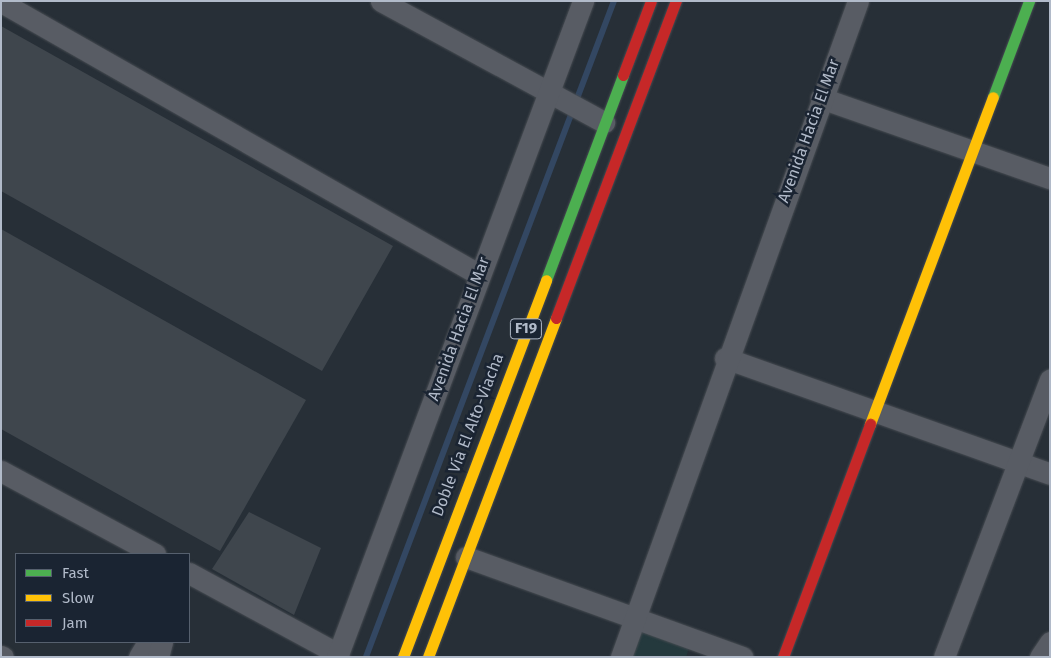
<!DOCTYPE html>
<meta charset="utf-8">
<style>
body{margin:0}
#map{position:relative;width:1051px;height:658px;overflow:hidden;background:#272f37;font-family:"Fira Sans",sans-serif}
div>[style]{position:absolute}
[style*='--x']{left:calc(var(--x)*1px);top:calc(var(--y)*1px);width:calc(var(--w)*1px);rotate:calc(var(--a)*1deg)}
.green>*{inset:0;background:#24393d}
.stream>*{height:5.5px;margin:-2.75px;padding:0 2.75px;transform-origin:2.75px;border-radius:2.75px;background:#334762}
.building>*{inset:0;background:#3f464d}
.roads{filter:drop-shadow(0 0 1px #464b51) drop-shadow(0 0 1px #464b51)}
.street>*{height:21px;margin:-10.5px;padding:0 10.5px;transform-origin:10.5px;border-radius:10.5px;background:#585c64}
.fast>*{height:11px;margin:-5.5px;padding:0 5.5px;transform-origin:5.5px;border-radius:5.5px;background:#4caf50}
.slow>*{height:11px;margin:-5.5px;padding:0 5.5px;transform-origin:5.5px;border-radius:5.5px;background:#ffc107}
.jam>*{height:11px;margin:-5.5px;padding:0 5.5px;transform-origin:5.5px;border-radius:5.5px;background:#c62828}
span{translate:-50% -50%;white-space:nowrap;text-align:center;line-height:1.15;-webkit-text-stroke:5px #1a2432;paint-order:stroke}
.shield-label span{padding:1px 4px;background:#1a2432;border:1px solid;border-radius:4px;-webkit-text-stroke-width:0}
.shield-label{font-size:15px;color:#b1bac9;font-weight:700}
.street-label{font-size:16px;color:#b1bac9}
.frame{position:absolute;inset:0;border:2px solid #b1bac9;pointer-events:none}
.legend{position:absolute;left:15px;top:553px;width:175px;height:90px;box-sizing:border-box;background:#1a2432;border:1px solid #56606e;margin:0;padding:6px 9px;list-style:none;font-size:15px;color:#b1bac9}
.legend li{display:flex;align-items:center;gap:10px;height:25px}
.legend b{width:25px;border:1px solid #56606e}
</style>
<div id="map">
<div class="green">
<div style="clip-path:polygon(639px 614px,694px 634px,686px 657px,624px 657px)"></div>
</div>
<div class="stream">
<div style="--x:366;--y:657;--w:701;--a:-69.29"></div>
</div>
<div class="building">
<div style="clip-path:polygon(1px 26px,393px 246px,322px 371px,1px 191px)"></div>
<div style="clip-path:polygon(1px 229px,306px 400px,220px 551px,1px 429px)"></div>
<div style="clip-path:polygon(249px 512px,321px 548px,294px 615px,212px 569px)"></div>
</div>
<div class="roads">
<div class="street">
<div style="--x:381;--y:1;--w:254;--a:28.5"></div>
<div style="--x:1;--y:2;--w:549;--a:29.69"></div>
<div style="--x:821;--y:98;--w:243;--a:19.3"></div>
<div style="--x:725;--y:358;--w:345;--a:19.6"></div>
<div style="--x:1;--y:471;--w:175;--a:28.3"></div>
<div style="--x:466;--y:557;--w:294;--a:19.9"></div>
<div style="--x:189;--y:573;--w:170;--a:28.5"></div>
<div style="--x:1;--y:656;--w:2;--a:27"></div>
<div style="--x:139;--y:657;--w:17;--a:-59"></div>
<div style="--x:158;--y:657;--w:16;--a:-75"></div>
<div style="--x:337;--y:657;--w:701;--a:-69.44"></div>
<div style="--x:621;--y:657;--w:697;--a:-70.14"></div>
<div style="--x:944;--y:657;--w:297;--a:-69.1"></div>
<div style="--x:1040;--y:657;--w:18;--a:-56"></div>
</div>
<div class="fast">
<div style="--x:993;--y:97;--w:103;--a:-69.4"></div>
<div style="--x:546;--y:280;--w:219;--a:-69.4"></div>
</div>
<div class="slow">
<div style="--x:870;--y:424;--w:349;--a:-69.4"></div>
<div style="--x:403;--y:657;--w:403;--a:-69.2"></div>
<div style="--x:428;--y:657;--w:362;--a:-69.3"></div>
</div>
<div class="jam">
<div style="--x:623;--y:75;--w:79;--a:-69.3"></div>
<div style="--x:556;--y:318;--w:339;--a:-69.3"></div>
<div style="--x:783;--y:657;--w:249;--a:-69.5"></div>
</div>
</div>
<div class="shield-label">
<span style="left:526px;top:329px">F19</span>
</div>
<div class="street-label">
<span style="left:809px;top:131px;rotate:-70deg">Avenida Hacia El Mar</span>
<span style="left:459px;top:329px;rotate:-70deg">Avenida Hacia El Mar</span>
<span style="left:468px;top:435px;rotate:-69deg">Doble Vía El Alto-Viacha</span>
</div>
<div class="frame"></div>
<ul class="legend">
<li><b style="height:6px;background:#4caf50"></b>Fast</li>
<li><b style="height:6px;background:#ffc107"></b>Slow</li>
<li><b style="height:6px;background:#c62828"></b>Jam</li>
</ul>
</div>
